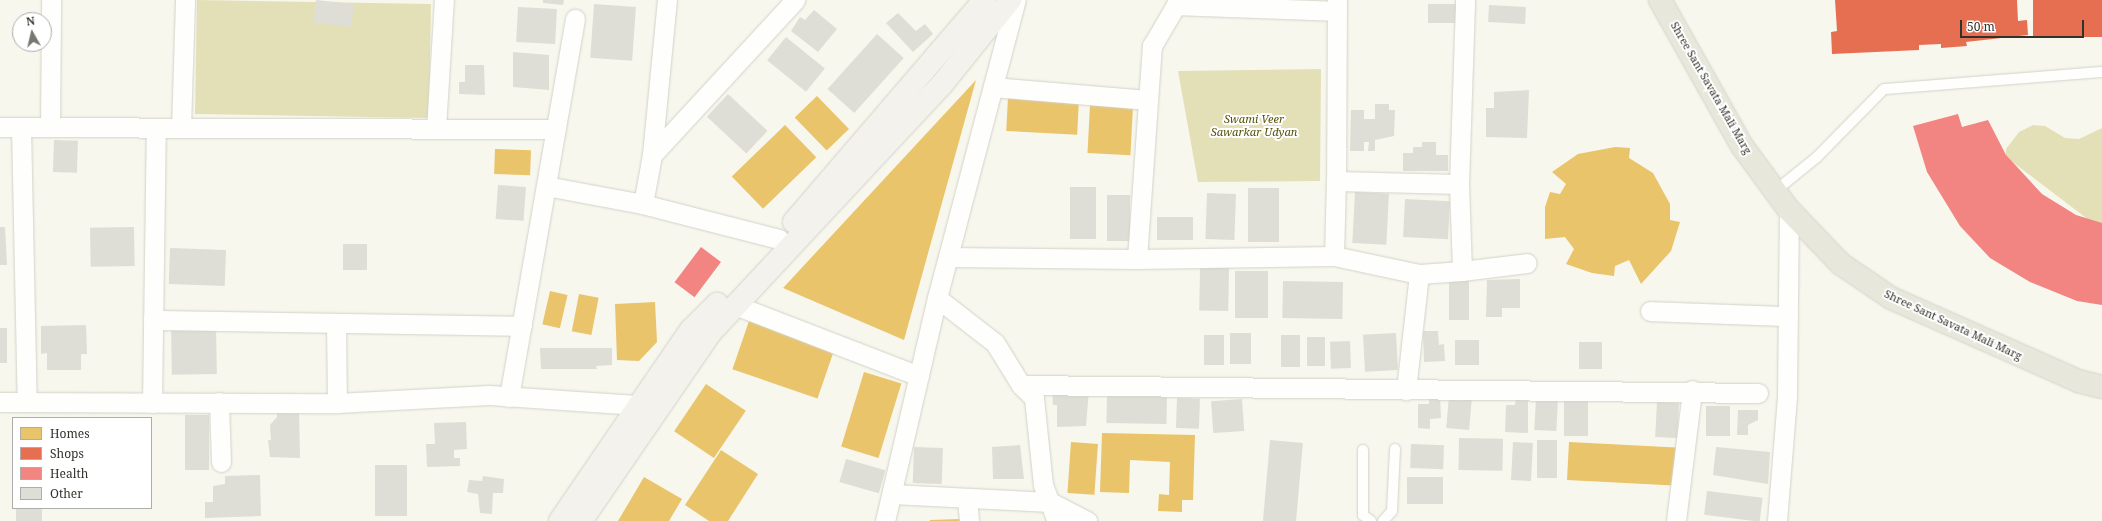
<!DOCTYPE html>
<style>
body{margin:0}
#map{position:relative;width:2102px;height:521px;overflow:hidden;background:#f8f7ed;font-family:"Noto Serif",serif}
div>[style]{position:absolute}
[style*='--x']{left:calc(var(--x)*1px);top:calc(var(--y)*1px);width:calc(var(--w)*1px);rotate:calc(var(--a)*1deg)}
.green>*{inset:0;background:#e3e0b7;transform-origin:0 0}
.homes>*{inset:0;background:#e9c46a;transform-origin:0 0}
.shops>*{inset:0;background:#e76f51;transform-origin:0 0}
.health>*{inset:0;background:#f28482;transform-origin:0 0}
.building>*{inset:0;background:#deded6;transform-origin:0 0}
.roads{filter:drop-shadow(0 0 1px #d2d2ca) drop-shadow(0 0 1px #d2d2ca)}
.lane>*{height:10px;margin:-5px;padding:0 5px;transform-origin:5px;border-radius:5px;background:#fefefc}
.street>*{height:19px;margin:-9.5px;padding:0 9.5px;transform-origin:9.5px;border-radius:9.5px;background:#fefefc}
.secondary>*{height:22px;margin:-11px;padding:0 11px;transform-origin:11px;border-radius:11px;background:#f3f2ec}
.primary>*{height:22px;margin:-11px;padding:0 11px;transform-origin:11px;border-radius:11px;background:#e7e7dc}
span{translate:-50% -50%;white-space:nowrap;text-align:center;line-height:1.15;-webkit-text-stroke:4px #fff;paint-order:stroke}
.street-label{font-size:11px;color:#32322b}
.park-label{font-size:11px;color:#555108;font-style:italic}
.legend{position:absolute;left:12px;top:417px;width:140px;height:92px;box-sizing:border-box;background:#fff;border:1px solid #adadaa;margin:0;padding:5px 7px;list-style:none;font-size:12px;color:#32322b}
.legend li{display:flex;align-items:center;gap:8px;height:20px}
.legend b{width:20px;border:1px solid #adadaa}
.north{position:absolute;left:12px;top:12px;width:40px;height:40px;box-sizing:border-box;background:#fff;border:1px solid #adadaa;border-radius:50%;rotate:352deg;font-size:11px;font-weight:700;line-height:16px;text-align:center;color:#32322b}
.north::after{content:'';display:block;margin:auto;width:14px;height:18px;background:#77776f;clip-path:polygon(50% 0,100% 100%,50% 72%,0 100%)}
.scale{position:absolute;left:1960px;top:20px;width:124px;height:18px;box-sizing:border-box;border:2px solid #32322b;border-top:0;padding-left:5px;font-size:12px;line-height:14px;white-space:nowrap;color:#32322b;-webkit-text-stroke:3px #fff;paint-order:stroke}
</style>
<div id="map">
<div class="green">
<div style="left:197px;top:0;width:234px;height:114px;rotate:1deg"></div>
<div style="clip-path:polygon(1321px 69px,1320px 181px,1198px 182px,1178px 71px)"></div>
<div style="clip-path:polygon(2033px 125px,2045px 126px,2065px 138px,2079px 139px,2102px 128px,2102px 230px,2006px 157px,2006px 149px,2019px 132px)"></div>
</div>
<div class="homes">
<div style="clip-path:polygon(976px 80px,904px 340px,783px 288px)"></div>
<div style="left:817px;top:96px;width:46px;height:31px;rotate:46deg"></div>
<div style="left:1008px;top:97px;width:71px;height:34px;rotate:3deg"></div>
<div style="left:1090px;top:105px;width:43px;height:48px;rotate:3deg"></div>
<div style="left:785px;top:125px;width:45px;height:74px;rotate:46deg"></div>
<div style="clip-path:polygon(1615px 147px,1630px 148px,1629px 158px,1653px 173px,1670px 204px,1670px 220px,1680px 222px,1671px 251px,1641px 284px,1629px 260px,1615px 266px,1614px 276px,1592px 273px,1566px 264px,1574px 249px,1565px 237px,1545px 239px,1545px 207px,1550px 192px,1560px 194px,1566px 184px,1552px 172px,1578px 154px)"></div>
<div style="left:495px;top:149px;width:36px;height:25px;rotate:2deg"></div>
<div style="left:550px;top:291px;width:18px;height:34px;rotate:13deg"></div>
<div style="left:579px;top:294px;width:20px;height:38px;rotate:11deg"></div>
<div style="clip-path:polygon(655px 302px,657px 342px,639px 361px,617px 360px,615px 304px)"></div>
<div style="left:749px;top:321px;width:90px;height:51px;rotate:19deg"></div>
<div style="left:864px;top:372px;width:39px;height:78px;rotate:17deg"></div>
<div style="left:706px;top:384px;width:48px;height:57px;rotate:34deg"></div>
<div style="clip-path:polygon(1102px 433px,1195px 435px,1193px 500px,1182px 500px,1182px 512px,1158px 511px,1159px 494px,1169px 495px,1170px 462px,1130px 460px,1129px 493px,1100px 492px)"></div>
<div style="left:1071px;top:442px;width:27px;height:51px;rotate:4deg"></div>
<div style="left:1569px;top:442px;width:107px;height:38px;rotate:3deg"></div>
<div style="clip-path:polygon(721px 450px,758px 474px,728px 521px,709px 521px,685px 505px)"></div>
<div style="clip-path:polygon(644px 477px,682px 499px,669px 521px,618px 521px)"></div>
<div style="clip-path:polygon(960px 519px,960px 521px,930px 521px,930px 520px)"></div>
</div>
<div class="shops">
<div style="clip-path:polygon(1835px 0,2017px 0,2018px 21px,2027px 20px,2028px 35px,1966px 42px,1967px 46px,1941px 48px,1941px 44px,1919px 45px,1919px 50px,1832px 54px,1831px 32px,1837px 31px)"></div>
<div style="left:2033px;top:0;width:69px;height:37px"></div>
</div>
<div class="health">
<div style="clip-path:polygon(1958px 114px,1962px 127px,1988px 120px,2006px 155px,2042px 194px,2076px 215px,2102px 223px,2102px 305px,2077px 301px,2030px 282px,1990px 258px,1960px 226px,1927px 172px,1913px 126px)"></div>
<div style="left:701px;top:247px;width:25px;height:44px;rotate:37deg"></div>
</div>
<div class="building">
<div style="left:316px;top:0;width:38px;height:23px;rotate:6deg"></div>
<div style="clip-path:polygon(543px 0,564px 0,563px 5px,543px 3px)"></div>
<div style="left:594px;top:4px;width:42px;height:54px;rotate:4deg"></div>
<div style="left:1428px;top:4px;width:30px;height:19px"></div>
<div style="left:1489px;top:5px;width:37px;height:17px;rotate:3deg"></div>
<div style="left:518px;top:7px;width:39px;height:35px;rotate:3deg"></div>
<div style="clip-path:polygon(814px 10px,837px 29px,818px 52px,791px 31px,800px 17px,805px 20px)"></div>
<div style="clip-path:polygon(898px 13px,916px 31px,925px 24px,933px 34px,913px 52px,886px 23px)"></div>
<div style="left:877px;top:34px;width:36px;height:74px;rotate:42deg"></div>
<div style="left:786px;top:37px;width:50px;height:30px;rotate:39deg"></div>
<div style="clip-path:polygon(513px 52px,549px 55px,549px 90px,513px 87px)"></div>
<div style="clip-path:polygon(465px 65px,484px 65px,485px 95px,459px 94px,459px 82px,465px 82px)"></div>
<div style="clip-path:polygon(1529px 90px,1527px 138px,1486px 137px,1486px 108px,1494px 108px,1494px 92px)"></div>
<div style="left:728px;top:94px;width:54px;height:31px;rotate:43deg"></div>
<div style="clip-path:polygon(1375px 104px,1389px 104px,1389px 110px,1395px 110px,1394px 136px,1375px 140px,1375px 151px,1368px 151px,1369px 142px,1364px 142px,1364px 151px,1350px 151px,1351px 110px,1364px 110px,1364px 119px,1375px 119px)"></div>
<div style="left:54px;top:140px;width:24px;height:32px;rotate:2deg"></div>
<div style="clip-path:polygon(1422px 142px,1436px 142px,1436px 155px,1448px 155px,1448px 171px,1403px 171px,1403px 153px,1413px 153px,1413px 147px,1422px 147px)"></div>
<div style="left:498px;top:185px;width:28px;height:34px;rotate:4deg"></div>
<div style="left:1070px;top:187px;width:26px;height:52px"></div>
<div style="left:1248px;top:188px;width:31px;height:54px"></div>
<div style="left:1355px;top:192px;width:34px;height:51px;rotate:3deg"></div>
<div style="left:1207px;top:193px;width:29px;height:46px;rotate:2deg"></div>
<div style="left:1107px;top:195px;width:23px;height:46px"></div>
<div style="left:1405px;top:199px;width:45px;height:38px;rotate:3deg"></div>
<div style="left:1193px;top:217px;width:23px;height:36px;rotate:90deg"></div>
<div style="clip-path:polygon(0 227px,5px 227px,7px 265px,0 265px)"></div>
<div style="left:134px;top:227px;width:39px;height:44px;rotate:89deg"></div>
<div style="left:343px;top:244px;width:24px;height:26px"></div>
<div style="left:226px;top:250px;width:36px;height:56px;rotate:92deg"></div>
<div style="left:1229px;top:268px;width:43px;height:29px;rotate:91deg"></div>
<div style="left:1235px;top:271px;width:33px;height:47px"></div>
<div style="left:1449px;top:277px;width:20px;height:43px"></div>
<div style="clip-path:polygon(1520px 279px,1520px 308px,1502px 308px,1502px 317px,1486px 317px,1487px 280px)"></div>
<div style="left:1283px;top:281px;width:60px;height:37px;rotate:1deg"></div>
<div style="clip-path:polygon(86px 325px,87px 354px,81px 354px,81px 370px,47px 370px,47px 353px,41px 354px,41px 326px)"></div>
<div style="left:216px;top:325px;width:49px;height:45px;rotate:89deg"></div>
<div style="left:0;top:328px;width:7px;height:35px"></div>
<div style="clip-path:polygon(1423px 331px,1438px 331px,1439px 345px,1444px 344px,1445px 361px,1424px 362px)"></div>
<div style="left:1230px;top:333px;width:21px;height:31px"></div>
<div style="left:1396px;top:333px;width:37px;height:33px;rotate:87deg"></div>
<div style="left:1224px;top:335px;width:30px;height:20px;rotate:90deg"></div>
<div style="left:1281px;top:335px;width:19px;height:32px"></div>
<div style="left:1307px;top:337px;width:18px;height:29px"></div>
<div style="left:1455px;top:340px;width:24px;height:25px"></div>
<div style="left:1350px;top:341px;width:27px;height:20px;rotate:88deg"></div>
<div style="left:1579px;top:342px;width:23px;height:27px"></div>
<div style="clip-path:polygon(540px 348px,612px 348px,612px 365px,596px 366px,597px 369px,541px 369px)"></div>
<div style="clip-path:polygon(1089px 390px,1086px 426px,1057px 427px,1057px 405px,1053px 405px,1052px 391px)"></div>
<div style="left:1107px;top:392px;width:60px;height:31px;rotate:1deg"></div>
<div style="clip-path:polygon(1516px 395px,1528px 395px,1528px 433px,1505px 432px,1506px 405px,1515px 405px)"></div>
<div style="left:1449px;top:396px;width:23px;height:32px;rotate:5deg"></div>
<div style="clip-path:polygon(1429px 397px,1440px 397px,1441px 418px,1430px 419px,1430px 429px,1418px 428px,1418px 404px,1429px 404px)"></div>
<div style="left:1177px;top:398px;width:23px;height:30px;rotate:2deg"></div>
<div style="left:1536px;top:398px;width:22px;height:32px;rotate:3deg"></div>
<div style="left:1564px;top:398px;width:24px;height:38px"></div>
<div style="left:1242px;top:399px;width:32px;height:31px;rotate:86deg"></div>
<div style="left:1657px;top:402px;width:22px;height:35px;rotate:3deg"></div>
<div style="left:1706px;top:406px;width:24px;height:30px"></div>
<div style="clip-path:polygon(276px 408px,299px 408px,300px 458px,270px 457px,268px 440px,271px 440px,270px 425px,277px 417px)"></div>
<div style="clip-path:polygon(1738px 410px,1758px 410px,1758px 420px,1748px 425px,1748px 435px,1737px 435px)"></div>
<div style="left:185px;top:415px;width:24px;height:55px"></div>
<div style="clip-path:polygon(466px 422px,467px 449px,454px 450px,454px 458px,460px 458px,460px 466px,427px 467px,426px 444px,435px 444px,434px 423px)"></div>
<div style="left:1459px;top:438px;width:44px;height:32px;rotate:1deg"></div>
<div style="left:1270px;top:440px;width:33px;height:81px;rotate:5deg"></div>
<div style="left:1537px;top:440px;width:20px;height:38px"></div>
<div style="left:1513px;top:442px;width:20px;height:38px;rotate:3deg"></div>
<div style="left:1411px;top:444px;width:33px;height:24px;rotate:2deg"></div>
<div style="clip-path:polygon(1020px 445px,1024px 479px,993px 479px,992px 447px)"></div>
<div style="left:914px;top:447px;width:29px;height:36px;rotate:2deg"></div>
<div style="clip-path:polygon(1716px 447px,1770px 452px,1768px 484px,1713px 475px)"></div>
<div style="left:846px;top:459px;width:41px;height:24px;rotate:16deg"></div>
<div style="left:375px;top:465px;width:32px;height:51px"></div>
<div style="clip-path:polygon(260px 475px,261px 516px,205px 518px,205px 502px,213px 502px,213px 486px,225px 484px,225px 476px)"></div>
<div style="clip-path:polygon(483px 476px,504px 479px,503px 493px,493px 493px,492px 514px,480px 513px,478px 494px,467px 492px,469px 480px,482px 481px)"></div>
<div style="left:1443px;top:477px;width:27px;height:36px;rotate:90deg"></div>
<div style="left:1707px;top:491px;width:56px;height:24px;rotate:7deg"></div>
<div style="left:16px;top:508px;width:26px;height:13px"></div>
</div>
<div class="roads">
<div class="lane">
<div style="--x:1775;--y:191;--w:54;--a:-39"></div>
<div style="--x:1817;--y:157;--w:95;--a:-45.4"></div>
<div style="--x:1884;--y:89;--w:219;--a:-4.5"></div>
<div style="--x:1363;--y:450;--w:65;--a:90"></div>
<div style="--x:1363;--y:515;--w:10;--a:37"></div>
<div style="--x:1383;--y:521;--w:13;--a:-48"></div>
<div style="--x:1392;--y:511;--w:62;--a:-87.2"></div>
</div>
<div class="street">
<div style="--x:1337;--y:0;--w:181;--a:90.3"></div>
<div style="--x:1336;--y:181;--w:123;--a:1.4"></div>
<div style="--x:1459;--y:184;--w:87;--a:88"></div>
<div style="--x:1462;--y:271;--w:43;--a:176"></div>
<div style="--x:993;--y:87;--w:155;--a:4.8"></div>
<div style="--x:0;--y:127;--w:555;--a:0.21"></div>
<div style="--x:21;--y:127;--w:275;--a:88.8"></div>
<div style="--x:50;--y:127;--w:127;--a:-89.5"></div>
<div style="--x:181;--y:128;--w:128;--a:-88.2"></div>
<div style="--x:436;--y:129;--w:129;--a:-86.5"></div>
<div style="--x:652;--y:155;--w:156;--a:-84.5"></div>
<div style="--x:1459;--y:184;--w:184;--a:-88.1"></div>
<div style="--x:546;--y:186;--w:99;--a:10.5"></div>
<div style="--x:779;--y:239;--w:140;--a:-165.6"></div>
<div style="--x:643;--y:204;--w:50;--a:-79.6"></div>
<div style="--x:652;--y:155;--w:211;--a:-47.3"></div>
<div style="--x:1334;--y:256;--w:75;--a:-88.5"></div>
<div style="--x:948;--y:257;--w:189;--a:0.6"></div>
<div style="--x:1137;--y:259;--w:197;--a:-0.9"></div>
<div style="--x:1334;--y:256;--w:87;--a:12"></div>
<div style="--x:1419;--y:274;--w:117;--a:96.4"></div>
<div style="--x:1137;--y:259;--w:214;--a:-86"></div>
<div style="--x:1152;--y:46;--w:48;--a:-59.7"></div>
<div style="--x:1176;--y:5;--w:161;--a:2.1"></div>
<div style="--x:1462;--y:271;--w:65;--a:-7"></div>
<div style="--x:937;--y:298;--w:73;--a:37.8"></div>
<div style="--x:995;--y:343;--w:49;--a:58.2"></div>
<div style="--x:1021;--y:385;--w:18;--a:45"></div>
<div style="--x:1034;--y:398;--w:87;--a:84.1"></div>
<div style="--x:1043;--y:485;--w:39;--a:69"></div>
<div style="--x:735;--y:305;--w:197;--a:21.1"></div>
<div style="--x:1650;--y:311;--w:138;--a:2.1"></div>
<div style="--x:153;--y:320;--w:369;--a:0.9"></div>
<div style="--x:336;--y:323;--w:80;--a:89.3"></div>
<div style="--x:1021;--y:385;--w:737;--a:0.62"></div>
<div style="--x:509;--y:397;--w:384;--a:-80.1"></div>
<div style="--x:0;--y:402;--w:337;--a:0.2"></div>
<div style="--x:337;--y:403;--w:152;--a:-3"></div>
<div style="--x:489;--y:395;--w:163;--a:3.9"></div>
<div style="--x:219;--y:402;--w:60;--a:88.1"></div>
<div style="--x:152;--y:403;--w:275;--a:-89.2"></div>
<div style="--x:892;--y:494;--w:158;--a:2.9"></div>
<div style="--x:1050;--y:502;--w:42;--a:27.2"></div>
<div style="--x:967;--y:498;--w:23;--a:85"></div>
<div style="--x:885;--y:521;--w:229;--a:-76.9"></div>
<div style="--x:937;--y:298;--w:308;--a:-75.2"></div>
<div style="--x:1676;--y:521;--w:132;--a:-83"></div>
<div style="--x:1777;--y:521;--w:124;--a:-85.4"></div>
<div style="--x:1787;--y:397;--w:187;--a:-89.4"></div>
</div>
<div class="secondary">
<div style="--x:794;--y:222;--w:292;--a:-49.4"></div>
<div style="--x:560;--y:521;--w:232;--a:-55.6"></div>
<div style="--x:691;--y:330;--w:37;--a:-45"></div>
<div style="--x:581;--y:521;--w:229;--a:-55.5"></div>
<div style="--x:711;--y:332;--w:340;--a:-47"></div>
<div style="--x:943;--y:83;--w:107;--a:-51.1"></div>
</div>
<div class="primary">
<div style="--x:1660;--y:0;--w:167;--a:60.7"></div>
<div style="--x:1742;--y:146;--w:79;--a:53.7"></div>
<div style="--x:1789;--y:210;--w:75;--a:46.1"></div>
<div style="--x:1841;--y:264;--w:60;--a:34.2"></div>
<div style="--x:1891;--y:298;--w:205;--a:23.9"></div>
<div style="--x:2078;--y:381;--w:25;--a:14"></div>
</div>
</div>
<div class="street-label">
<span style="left:1711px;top:88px;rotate:60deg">Shree Sant Savata Mali Marg</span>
<span style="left:1953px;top:325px;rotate:25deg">Shree Sant Savata Mali Marg</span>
</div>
<div class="park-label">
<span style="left:1254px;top:126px">Swami Veer<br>Sawarkar Udyan</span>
</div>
<ul class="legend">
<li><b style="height:11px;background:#e9c46a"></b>Homes</li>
<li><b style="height:11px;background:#e76f51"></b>Shops</li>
<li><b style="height:11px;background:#f28482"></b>Health</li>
<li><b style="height:11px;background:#deded6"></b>Other</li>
</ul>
<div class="north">N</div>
<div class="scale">50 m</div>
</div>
